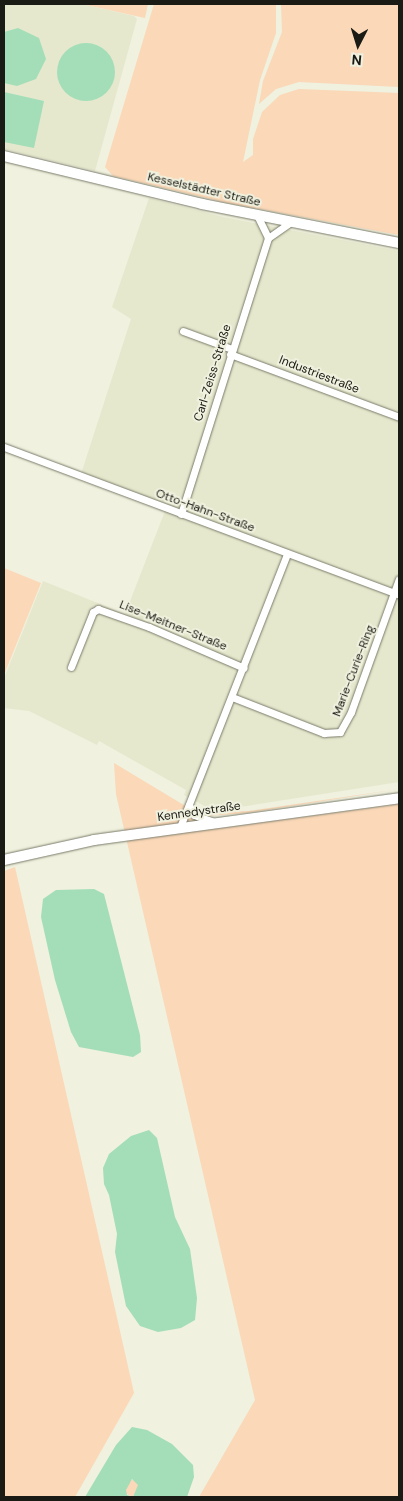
<!DOCTYPE html>
<meta charset="utf-8">
<style>
body{margin:0}
#map{position:relative;width:403px;height:1501px;overflow:hidden;background:#f0f1de;font-family:"DM Sans",sans-serif}
div>[style]{position:absolute}
[style*='--x']{left:calc(var(--x)*1px);top:calc(var(--y)*1px);width:calc(var(--w)*1px);rotate:calc(var(--a)*1deg)}
.built>*{inset:0;background:#e6e8cd}
.green>*{inset:0;background:#fad8b8}
.round{border-radius:50%}
.water>*{inset:0;background:#a3deb8}
.roads{filter:drop-shadow(0 0 1px #7a7b6a) drop-shadow(0 0 1px #7a7b6a)}
.street>*{height:7px;margin:-3.5px;padding:0 3.5px;transform-origin:3.5px;border-radius:3.5px;background:#fff}
.secondary>*{height:10px;margin:-5px;padding:0 5px;transform-origin:5px;border-radius:5px;background:#fff}
span{translate:-50% -50%;white-space:nowrap;text-align:center;line-height:1.15;-webkit-text-stroke:4px #f0f1de;paint-order:stroke}
.street-label{font-size:12px;color:#1b1b15}
.frame{position:absolute;inset:0;border:5px solid #1b1b15;pointer-events:none}
.north{position:absolute;left:333px;top:20px;width:50px;height:50px;-webkit-text-stroke:4px #f0f1de;paint-order:stroke;rotate:185deg;font-size:14px;font-weight:700;line-height:20px;text-align:center;color:#1b1b15}
.north::after{content:'';display:block;margin:auto;width:18px;height:22px;background:#1b1b15;clip-path:polygon(50% 0,100% 100%,50% 72%,0 100%)}
</style>
<div id="map">
<div class="built">
<div style="clip-path:polygon(4px 4px,82px 4px,134px 16px,137px 19px,95px 171px,4px 149px)"></div>
<div style="clip-path:polygon(149px 198px,223px 217px,399px 251px,399px 782px,214px 811px,184px 795px,186px 790px,99px 741px,97px 745px,29px 711px,4px 708px,4px 678px,43px 581px,125px 614px,167px 506px,81px 474px,131px 319px,112px 307px)"></div>
</div>
<div class="green">
<div style="clip-path:polygon(82px 4px,148px 4px,145px 18px)"></div>
<div style="clip-path:polygon(154px 4px,276px 4px,276px 33px,260px 80px,243px 162px,253px 155px,253px 139px,262px 112px,280px 95px,299px 89px,399px 93px,399px 235px,227px 203px,113px 176px,105px 167px)"></div>
<div style="clip-path:polygon(281px 4px,399px 4px,399px 87px,299px 82px,276px 89px,259px 104px,263px 81px,282px 32px)"></div>
<div style="clip-path:polygon(4px 568px,41px 583px,4px 675px)"></div>
<div style="clip-path:polygon(114px 763px,197px 813px,249px 811px,399px 789px,247px 813px,206px 816px,221px 828px,399px 804px,399px 1497px,199px 1497px,255px 1400px,116px 794px)"></div>
<div style="clip-path:polygon(15px 867px,134px 1393px,75px 1497px,4px 1497px,4px 871px)"></div>
<div class="round" style="left:124px;top:1480px;width:16px;height:16px"></div>
</div>
<div class="water">
<div style="clip-path:polygon(18px 28px,39px 38px,46px 59px,36px 79px,17px 86px,4px 83px,4px 32px)"></div>
<div class="round" style="left:57px;top:43px;width:58px;height:58px"></div>
<div style="clip-path:polygon(4px 92px,44px 101px,34px 148px,4px 142px)"></div>
<div style="clip-path:polygon(94px 889px,104px 894px,140px 1035px,141px 1052px,133px 1057px,79px 1047px,71px 1032px,55px 980px,41px 917px,43px 899px,56px 890px)"></div>
<div style="clip-path:polygon(149px 1130px,157px 1138px,175px 1217px,190px 1249px,197px 1298px,195px 1320px,181px 1328px,158px 1332px,140px 1326px,126px 1306px,115px 1252px,117px 1234px,109px 1195px,104px 1184px,103px 1168px,109px 1154px,131px 1136px)"></div>
<div style="clip-path:polygon(132px 1427px,147px 1430px,172px 1444px,193px 1465px,194px 1477px,187px 1497px,133px 1497px,138px 1485px,132px 1479px,126px 1490px,127px 1495px,133px 1497px,85px 1497px,116px 1445px)"></div>
</div>
<div class="roads">
<div class="street">
<div style="--x:257;--y:215;--w:25;--a:64"></div>
<div style="--x:183;--y:331;--w:52;--a:20.2"></div>
<div style="--x:230;--y:354;--w:180;--a:20.4"></div>
<div style="--x:4;--y:447;--w:422;--a:20.5"></div>
<div style="--x:181;--y:514;--w:289;--a:-72.5"></div>
<div style="--x:268;--y:238;--w:28;--a:-35"></div>
<div style="--x:71;--y:667;--w:59;--a:-68.2"></div>
<div style="--x:93;--y:612;--w:6;--a:-31"></div>
<div style="--x:98;--y:609;--w:54;--a:19.4"></div>
<div style="--x:149;--y:627;--w:103;--a:23.3"></div>
<div style="--x:232;--y:697;--w:99;--a:21.4"></div>
<div style="--x:324;--y:733;--w:16;--a:-4"></div>
<div style="--x:340;--y:732;--w:23;--a:-61"></div>
<div style="--x:351;--y:712;--w:141;--a:-70.2"></div>
<div style="--x:189;--y:805;--w:11;--a:63"></div>
<div style="--x:194;--y:815;--w:21;--a:19"></div>
<div style="--x:180;--y:827;--w:293;--a:-68.6"></div>
</div>
<div class="secondary">
<div style="--x:4;--y:156;--w:204;--a:13.6"></div>
<div style="--x:202;--y:204;--w:201;--a:11.2"></div>
<div style="--x:4;--y:860;--w:92;--a:-12.5"></div>
<div style="--x:94;--y:840;--w:308;--a:-7.8"></div>
</div>
</div>
<div class="street-label">
<span style="left:204px;top:190px;rotate:13deg">Kesselstädter Straße</span>
<span style="left:213px;top:373px;rotate:-73deg">Carl-Zeiss-Straße</span>
<span style="left:319px;top:375px;rotate:21deg">Industriestraße</span>
<span style="left:205px;top:511px;rotate:20deg">Otto-Hahn-Straße</span>
<span style="left:173px;top:626px;rotate:22deg">Lise-Meitner-Straße</span>
<span style="left:354px;top:671px;rotate:-69deg">Marie-Curie-Ring</span>
<span style="left:199px;top:812px;rotate:-8deg">Kennedystraße</span>
</div>
<div class="frame"></div>
<div class="north">N</div>
</div>
